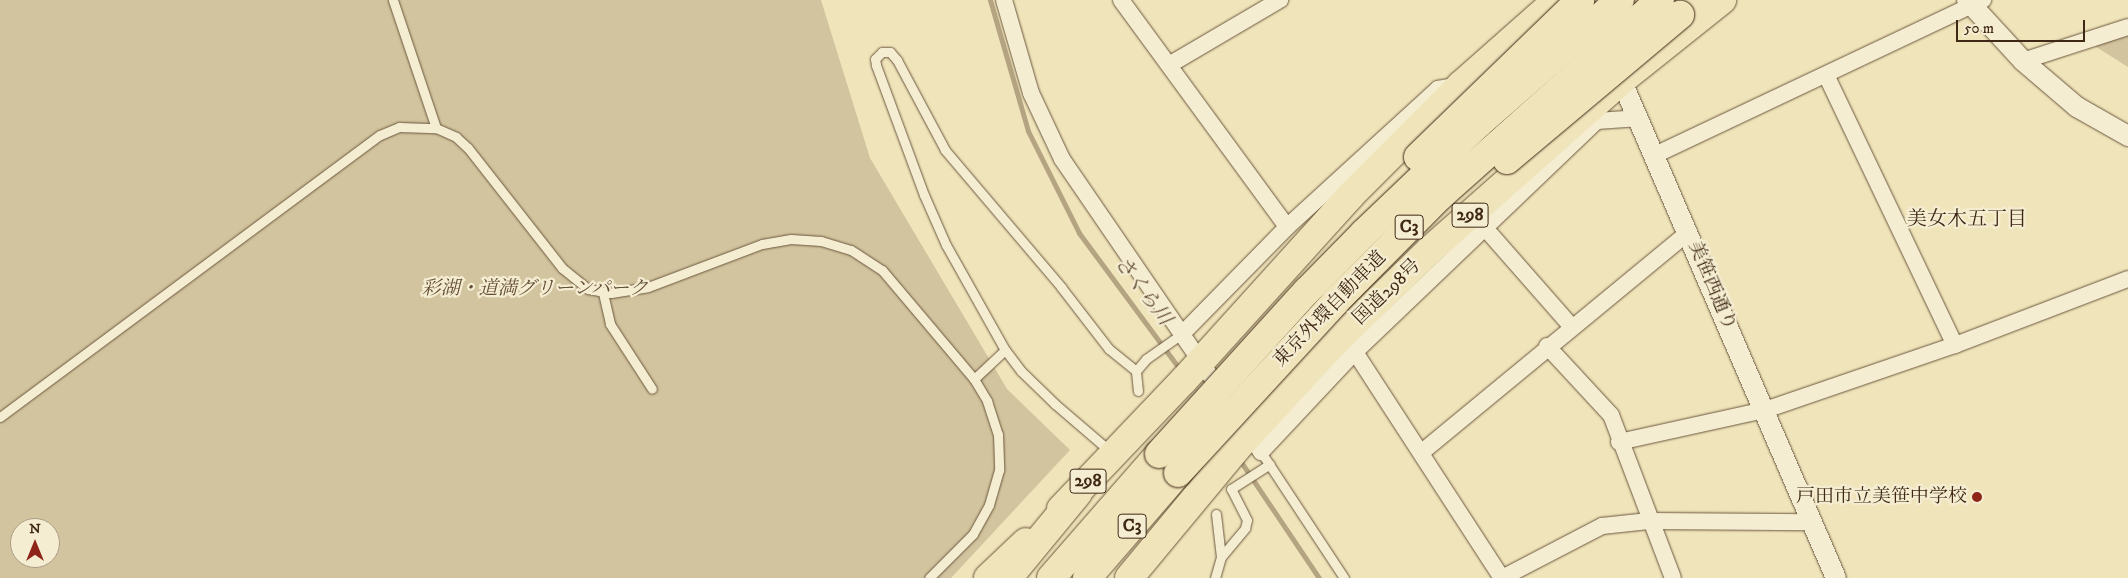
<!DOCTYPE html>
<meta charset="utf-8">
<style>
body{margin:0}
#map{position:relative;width:2128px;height:578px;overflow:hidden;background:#f0e4ba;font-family:"IM FELL DW Pica","Noto Serif JP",serif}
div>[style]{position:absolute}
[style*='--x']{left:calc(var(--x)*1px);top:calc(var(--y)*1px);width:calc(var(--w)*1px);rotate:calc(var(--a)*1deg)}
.green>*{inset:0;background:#d2c49e}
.stream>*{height:5px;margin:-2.5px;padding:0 2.5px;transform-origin:2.5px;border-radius:2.5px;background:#b4a482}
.roads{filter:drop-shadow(0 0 1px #6b573e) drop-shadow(0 0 1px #6b573e)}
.service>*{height:9px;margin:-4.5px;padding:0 4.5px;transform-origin:4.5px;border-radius:4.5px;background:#f5edd2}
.minor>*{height:16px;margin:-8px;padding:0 8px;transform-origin:8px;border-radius:8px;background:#f5edd2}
.tertiary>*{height:20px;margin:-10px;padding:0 10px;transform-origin:10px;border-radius:10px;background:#f5edd2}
.trunk>*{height:28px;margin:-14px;padding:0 14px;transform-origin:14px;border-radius:14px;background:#f0e4ba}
.motorway>*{height:28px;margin:-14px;padding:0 14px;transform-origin:14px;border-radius:14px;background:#f0e4ba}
.bridges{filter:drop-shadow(0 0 1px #3f2815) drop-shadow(0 0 1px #3f2815)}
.motorway-bridge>*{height:28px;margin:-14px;padding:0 14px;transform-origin:14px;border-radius:14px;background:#f0e4ba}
.dots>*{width:14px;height:14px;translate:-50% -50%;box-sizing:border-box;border:2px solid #f5edd2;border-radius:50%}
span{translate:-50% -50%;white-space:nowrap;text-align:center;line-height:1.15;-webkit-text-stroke:4.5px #f5edd2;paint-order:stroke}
.shield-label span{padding:1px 4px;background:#f5edd2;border:1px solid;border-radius:4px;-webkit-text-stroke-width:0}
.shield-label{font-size:18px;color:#3f2815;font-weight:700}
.street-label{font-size:19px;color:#3f2815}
.park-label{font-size:19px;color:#644f37;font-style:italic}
.poi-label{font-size:19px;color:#3f2815}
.right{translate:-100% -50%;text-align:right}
.neighbourhood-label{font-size:20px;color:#3f2815}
.water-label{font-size:20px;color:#624d36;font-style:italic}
.north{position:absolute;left:10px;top:518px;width:50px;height:50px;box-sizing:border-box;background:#f5edd2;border:1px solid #ac9e86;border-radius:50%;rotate:0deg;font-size:14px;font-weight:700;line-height:20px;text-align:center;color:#3f2815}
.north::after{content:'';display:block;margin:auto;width:18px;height:22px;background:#8f2418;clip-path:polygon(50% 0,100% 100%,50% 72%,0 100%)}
.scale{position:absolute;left:1956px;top:20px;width:129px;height:22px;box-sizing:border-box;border:2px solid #3f2815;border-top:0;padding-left:6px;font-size:15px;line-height:18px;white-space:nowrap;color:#3f2815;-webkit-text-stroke:4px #f5edd2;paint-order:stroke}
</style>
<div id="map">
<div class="green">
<div style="clip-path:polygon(evenodd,0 0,821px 0,870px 158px,1007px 389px,1070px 450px,951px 578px,0 578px,0 0,20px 528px,50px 528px,50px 558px,20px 558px,20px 528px)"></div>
<div style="clip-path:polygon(2128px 31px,2128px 67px,2090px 43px)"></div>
</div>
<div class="stream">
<div style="--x:990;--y:0;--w:136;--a:73.8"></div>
<div style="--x:1028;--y:131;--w:114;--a:63.4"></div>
<div style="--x:1079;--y:233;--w:172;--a:53.5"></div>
<div style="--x:1239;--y:459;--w:143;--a:56.1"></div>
</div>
<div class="roads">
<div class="service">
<div style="--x:436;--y:128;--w:22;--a:24"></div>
<div style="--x:456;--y:137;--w:16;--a:43"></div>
<div style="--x:468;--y:148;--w:152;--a:51.9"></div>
<div style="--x:562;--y:268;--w:33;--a:39"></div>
<div style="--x:588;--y:289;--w:23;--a:10"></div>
<div style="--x:611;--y:293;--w:37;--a:-9"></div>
<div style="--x:648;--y:287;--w:122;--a:-20.7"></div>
<div style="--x:762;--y:244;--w:29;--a:-10"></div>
<div style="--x:791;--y:239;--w:30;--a:4"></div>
<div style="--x:821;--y:241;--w:31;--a:17"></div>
<div style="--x:851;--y:250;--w:37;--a:33"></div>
<div style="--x:882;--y:270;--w:143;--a:49.8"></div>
<div style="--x:974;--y:379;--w:26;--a:59"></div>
<div style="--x:987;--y:401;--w:35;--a:72"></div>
<div style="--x:998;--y:434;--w:36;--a:88"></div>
<div style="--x:999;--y:470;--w:36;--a:106"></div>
<div style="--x:989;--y:505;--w:33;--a:119"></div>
<div style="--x:973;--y:534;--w:62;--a:135"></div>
<div style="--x:603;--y:293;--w:32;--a:77"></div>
<div style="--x:610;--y:324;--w:77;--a:57.1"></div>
<div style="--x:974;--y:379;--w:42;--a:-43.1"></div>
<div style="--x:1138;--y:391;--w:20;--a:-96"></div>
<div style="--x:1136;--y:371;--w:16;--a:-50"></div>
<div style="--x:1146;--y:359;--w:45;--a:-35.1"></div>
<div style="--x:0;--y:417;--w:473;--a:-36.6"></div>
<div style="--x:380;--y:135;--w:21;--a:-23"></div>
<div style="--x:399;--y:127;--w:37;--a:2"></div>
<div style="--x:436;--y:128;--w:135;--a:-108.6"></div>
<div style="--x:1111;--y:452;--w:74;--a:-139.4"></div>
<div style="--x:1055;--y:404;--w:47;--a:-135.9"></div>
<div style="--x:1021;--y:371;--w:26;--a:-127"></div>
<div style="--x:1005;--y:350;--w:120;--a:-119.3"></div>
<div style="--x:946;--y:245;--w:55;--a:-113.7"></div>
<div style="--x:924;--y:195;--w:139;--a:-110.3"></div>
<div style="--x:876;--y:65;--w:6;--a:-99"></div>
<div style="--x:875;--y:59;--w:10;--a:-45"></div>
<div style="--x:882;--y:52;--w:8;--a:0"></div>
<div style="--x:890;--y:52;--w:11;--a:49"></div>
<div style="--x:897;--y:60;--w:102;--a:61.9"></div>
<div style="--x:945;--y:150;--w:180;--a:49.7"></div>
<div style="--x:1061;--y:287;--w:78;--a:52.3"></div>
<div style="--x:1109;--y:349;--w:35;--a:39"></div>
<div style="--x:1261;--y:452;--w:151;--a:56.6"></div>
<div style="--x:1216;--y:514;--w:43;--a:83.4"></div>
<div style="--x:1215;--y:578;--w:22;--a:-74"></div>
<div style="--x:1221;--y:557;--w:38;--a:-50"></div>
<div style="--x:1245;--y:528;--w:8;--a:-76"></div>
<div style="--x:1247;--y:520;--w:35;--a:-117"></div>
<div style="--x:1231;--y:489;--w:46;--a:-32.7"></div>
</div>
<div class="minor">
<div style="--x:1004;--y:0;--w:97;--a:73.8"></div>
<div style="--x:1031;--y:93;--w:73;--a:64.8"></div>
<div style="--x:1062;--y:159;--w:285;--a:55.6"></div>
<div style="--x:1121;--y:0;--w:281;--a:53.8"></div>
<div style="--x:2023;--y:61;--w:110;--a:-17.9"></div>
<div style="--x:1169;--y:65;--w:129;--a:-30.4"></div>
<div style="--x:1827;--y:77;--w:297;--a:64.5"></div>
<div style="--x:1655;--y:155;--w:363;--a:-25.3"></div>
<div style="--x:1485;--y:228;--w:132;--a:48.7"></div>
<div style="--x:1183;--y:333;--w:148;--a:-45.5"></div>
<div style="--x:1287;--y:227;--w:205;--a:-42.4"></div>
<div style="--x:1438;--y:89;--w:22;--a:-10"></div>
<div style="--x:1547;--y:346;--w:94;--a:47.2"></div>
<div style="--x:1611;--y:415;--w:174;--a:69.2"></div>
<div style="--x:1355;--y:352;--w:270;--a:57"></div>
<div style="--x:1245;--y:427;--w:30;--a:57"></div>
<div style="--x:1261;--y:452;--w:137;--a:-46.8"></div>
<div style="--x:1355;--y:352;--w:335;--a:-43.7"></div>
<div style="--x:1597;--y:121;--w:43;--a:-4"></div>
<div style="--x:1619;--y:442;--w:149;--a:-12.4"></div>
<div style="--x:1765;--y:410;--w:201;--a:-18.9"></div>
<div style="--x:1955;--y:345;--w:185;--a:-20.9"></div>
<div style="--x:1422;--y:452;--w:346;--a:-39.5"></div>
<div style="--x:1502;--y:578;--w:113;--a:-27.5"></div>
<div style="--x:1602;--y:526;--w:47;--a:-6.1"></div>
<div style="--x:1649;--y:521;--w:163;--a:0.4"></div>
</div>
<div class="tertiary">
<div style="--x:1967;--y:0;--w:83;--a:47.4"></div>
<div style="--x:2023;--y:61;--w:71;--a:40.4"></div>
<div style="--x:2077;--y:107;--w:59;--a:29.6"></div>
<div style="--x:1616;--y:68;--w:555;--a:66.67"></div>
</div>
<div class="trunk">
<div style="--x:1061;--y:509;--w:178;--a:-46.4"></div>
<div style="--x:1184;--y:380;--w:248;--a:-47.9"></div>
<div style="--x:1350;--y:196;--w:157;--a:-45"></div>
<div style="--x:1461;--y:85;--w:128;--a:-41.5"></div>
<div style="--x:988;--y:578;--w:52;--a:-43.5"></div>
<div style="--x:1129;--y:578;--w:168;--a:-50.3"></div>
<div style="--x:1236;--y:449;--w:146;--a:-47.2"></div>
<div style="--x:1335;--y:342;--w:132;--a:-44.1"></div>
<div style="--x:1430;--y:250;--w:152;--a:-41.5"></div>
<div style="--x:1544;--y:149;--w:106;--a:-41.5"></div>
<div style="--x:1623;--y:79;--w:127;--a:-38.6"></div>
</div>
<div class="motorway">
<div style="--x:1680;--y:15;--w:24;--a:-38"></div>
<div style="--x:1008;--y:578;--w:110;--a:-50.5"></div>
<div style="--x:1051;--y:578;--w:164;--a:-48.9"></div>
<div style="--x:1087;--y:578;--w:139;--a:-49.1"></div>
</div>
</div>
<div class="bridges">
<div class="motorway-bridge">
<div style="--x:1418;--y:157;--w:226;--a:-44.1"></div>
<div style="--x:1507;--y:160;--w:226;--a:-40"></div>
<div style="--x:1159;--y:454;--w:220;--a:-47.8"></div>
<div style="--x:1307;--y:291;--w:81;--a:-45.5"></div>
<div style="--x:1364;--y:233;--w:156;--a:-43.7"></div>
<div style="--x:1477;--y:125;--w:190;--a:-41.2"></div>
<div style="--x:1178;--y:473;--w:232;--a:-47.4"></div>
<div style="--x:1335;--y:302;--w:148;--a:-45.3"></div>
<div style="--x:1439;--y:197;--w:296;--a:-41.7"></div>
</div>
</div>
<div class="dots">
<div style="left:1977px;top:497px;background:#8f2418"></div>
</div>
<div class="shield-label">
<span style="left:1470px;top:215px">298</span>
<span style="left:1409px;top:227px">C3</span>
<span style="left:1088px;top:481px">298</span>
<span style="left:1132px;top:526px">C3</span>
</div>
<div class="street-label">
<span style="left:1712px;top:286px;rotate:67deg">美笹西通り</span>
<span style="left:1387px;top:292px;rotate:-44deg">国道298号</span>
<span style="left:1330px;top:309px;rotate:-46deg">東京外環自動車道</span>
</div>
<div class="park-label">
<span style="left:535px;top:289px">彩湖・道満グリーンパーク</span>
</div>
<div class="poi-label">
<span class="right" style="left:1967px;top:497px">戸田市立美笹中学校</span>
</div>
<div class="neighbourhood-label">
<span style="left:1967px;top:219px">美女木五丁目</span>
</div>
<div class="water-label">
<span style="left:1143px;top:291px;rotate:53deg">さくら川</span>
</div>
<div class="north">N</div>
<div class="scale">50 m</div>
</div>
